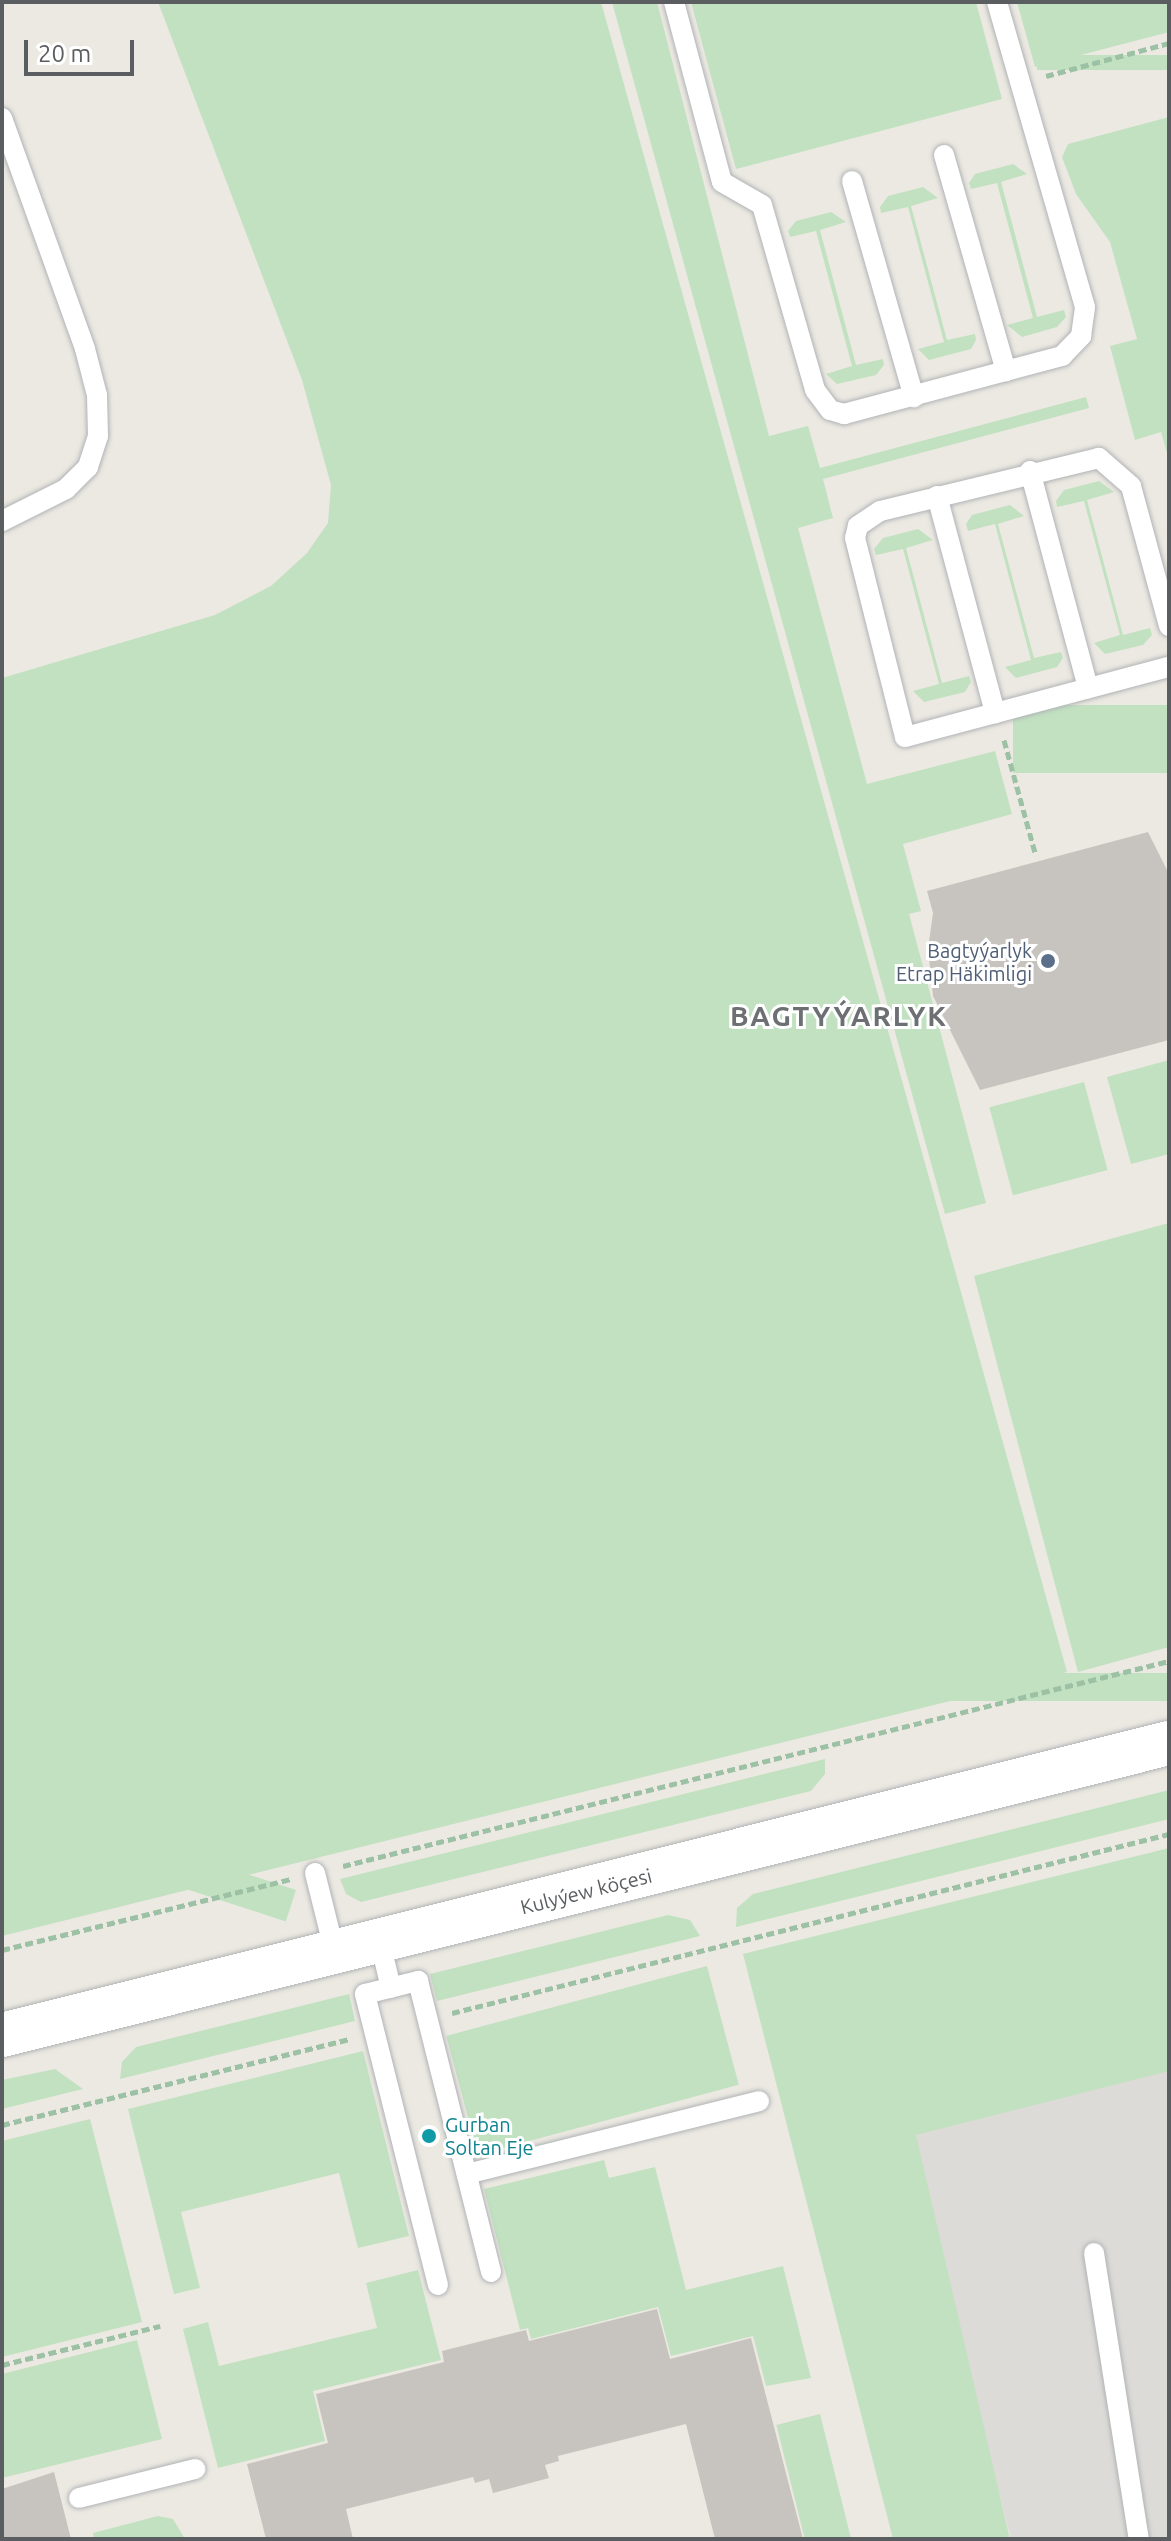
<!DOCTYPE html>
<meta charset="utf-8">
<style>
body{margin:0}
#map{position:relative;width:1171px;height:2541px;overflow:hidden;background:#ece9e2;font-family:Ubuntu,sans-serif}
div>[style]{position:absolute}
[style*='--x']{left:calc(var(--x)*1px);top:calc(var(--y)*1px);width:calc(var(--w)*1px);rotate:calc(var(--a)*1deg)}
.industrial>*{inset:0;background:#dddbd7}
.green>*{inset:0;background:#c2e1c1;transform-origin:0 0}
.building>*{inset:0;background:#c7c4bf}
.path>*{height:5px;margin-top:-2.5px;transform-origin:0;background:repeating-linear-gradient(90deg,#9cc1a5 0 8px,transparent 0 12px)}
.roads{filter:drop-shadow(0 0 2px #b0b3b6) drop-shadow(0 0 2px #b0b3b6)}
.service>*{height:20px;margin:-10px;padding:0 10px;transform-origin:10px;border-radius:10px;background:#fff}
.tertiary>*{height:44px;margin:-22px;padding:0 22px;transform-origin:22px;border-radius:22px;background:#fff}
.dots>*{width:22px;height:22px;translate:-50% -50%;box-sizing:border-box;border:4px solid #fff;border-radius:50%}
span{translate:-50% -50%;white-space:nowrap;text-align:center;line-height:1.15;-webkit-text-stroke:6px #fff;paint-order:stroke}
.service-label{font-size:20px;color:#4e5e75}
.right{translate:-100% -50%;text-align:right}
.street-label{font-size:20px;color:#5b5e61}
.culture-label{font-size:20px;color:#0d838f}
.left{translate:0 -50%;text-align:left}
.district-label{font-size:28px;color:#6c7073;font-weight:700;letter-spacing:2px}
.frame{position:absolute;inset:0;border:4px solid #5b5e61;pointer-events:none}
.scale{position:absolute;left:24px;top:40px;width:110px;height:36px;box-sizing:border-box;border:4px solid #5b5e61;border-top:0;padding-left:10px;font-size:24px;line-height:28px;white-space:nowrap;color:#5b5e61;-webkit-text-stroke:6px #fff;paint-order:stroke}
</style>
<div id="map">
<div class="industrial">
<div style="clip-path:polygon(1169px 2029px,1169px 2539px,1011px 2539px,897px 2095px)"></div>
</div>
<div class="green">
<div style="clip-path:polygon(158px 2px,601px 2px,1067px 1672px,2px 1936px,2px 678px,215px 615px,271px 586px,307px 553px,328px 523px,331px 485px,302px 380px)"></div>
<div style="clip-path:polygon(612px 2px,657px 2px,769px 436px,808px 426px,820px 468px,1086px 397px,1089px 408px,823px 479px,833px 518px,798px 528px,867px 784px,995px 751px,1012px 814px,903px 844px,921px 911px,909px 914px,986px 1203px,945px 1214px)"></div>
<div style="clip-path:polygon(691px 2px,976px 2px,1002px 99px,736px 169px)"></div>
<div style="clip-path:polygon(1017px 2px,1169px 2px,1169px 32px,1035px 67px)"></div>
<div style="left:1169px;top:55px;width:15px;height:132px;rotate:90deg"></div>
<div style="clip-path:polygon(1169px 117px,1169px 460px,1161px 432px,1135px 440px,1110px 346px,1137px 339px,1110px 242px,1076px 194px,1062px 157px,1068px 144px)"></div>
<div style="clip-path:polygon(1013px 164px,1027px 174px,1001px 182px,1037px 317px,1064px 310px,1066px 317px,1057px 327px,1022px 337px,1007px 325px,1033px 318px,997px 183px,971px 189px,969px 183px,975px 174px)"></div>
<div style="clip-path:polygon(923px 187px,938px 198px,911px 206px,947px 340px,975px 334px,976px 340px,971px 349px,929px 360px,918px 349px,944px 342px,908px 207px,881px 213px,880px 207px,888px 196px)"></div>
<div style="clip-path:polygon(831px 212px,846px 222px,820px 230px,856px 365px,883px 359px,884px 365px,876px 375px,837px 384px,826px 374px,852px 366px,816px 231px,790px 237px,788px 231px,796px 221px)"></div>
<div style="clip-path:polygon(1099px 481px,1114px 492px,1087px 500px,1123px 635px,1150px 628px,1152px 635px,1143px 645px,1105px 654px,1094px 643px,1120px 635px,1084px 501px,1057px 507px,1056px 501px,1064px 490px)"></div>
<div style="clip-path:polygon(1010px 505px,1024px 516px,998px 524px,1034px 658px,1061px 652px,1063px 658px,1057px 667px,1016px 678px,1005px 667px,1031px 660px,995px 524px,968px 531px,966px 524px,972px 515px)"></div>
<div style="clip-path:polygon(918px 529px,933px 540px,906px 548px,942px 683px,969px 676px,971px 682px,965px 692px,924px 702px,913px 691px,939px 684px,903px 549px,876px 555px,874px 549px,883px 538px)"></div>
<div style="left:1169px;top:705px;width:68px;height:156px;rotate:90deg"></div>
<div style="clip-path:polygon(1169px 1060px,1169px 1154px,1131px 1164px,1107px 1077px)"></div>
<div style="left:1084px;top:1082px;width:91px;height:98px;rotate:75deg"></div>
<div style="clip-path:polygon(1169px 1223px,1169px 1647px,1078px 1672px,974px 1276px)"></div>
<div style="left:1169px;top:1673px;width:28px;height:276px;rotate:90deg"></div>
<div style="clip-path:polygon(825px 1759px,825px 1774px,811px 1791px,361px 1902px,346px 1894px,340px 1879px)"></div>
<div style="clip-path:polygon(1169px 1790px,1169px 1819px,736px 1927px,737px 1908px,753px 1894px)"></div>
<div style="clip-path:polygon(1169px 1848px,1169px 2071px,916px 2135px,1010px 2539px,893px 2539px,743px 1954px)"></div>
<div style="left:296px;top:1890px;width:33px;height:303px;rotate:108deg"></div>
<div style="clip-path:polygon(668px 1915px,690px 1920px,700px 1936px,437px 2001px,430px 1974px)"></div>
<div style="left:707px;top:1966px;width:123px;height:270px;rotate:75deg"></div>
<div style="clip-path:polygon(349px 1994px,355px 2021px,120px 2079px,122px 2062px,136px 2047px)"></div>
<div style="clip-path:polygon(363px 2051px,409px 2236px,358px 2248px,339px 2173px,181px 2212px,200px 2288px,174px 2294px,128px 2109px)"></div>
<div style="clip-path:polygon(55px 2069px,83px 2089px,2px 2109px,2px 2080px)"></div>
<div style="clip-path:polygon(90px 2119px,142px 2322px,2px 2357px,2px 2141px)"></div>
<div style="clip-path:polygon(604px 2160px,609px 2178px,655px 2167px,686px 2290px,783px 2266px,811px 2378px,766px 2386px,753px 2336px,671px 2356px,658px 2307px,531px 2339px,528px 2328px,520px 2330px,484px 2189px)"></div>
<div style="clip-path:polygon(418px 2270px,441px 2360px,313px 2391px,325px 2441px,218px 2468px,183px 2329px,208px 2322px,219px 2366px,377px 2328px,366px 2283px)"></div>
<div style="clip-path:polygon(137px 2340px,162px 2439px,2px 2478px,2px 2374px)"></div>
<div style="left:820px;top:2414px;width:129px;height:45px;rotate:76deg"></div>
<div style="clip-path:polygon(158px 2516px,173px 2519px,185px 2539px,94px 2539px,93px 2533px)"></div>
</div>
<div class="building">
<div style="clip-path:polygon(1148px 832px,1169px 874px,1169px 1040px,980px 1090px,933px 996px,928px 949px,933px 913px,927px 891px)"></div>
<div style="clip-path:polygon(657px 2309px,670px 2359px,751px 2338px,803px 2539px,715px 2539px,686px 2424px,558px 2456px,559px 2461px,545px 2465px,549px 2478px,493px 2493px,489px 2479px,475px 2483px,473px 2477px,346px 2509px,353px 2539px,266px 2539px,247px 2464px,328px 2443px,316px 2394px,444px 2362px,442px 2351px,526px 2330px,529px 2341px)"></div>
<div style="clip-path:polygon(54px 2472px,71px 2539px,2px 2539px,2px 2489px)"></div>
</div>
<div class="path">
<div style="--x:1046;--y:76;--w:127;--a:-15"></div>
<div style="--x:1004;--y:740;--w:120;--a:74.6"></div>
<div style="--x:343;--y:1866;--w:851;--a:-13.94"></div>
<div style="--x:2;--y:1950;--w:298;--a:-13.8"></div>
<div style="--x:452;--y:2013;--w:739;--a:-14.02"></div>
<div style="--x:2;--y:2125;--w:357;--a:-13.9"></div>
<div style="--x:2;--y:2365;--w:163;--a:-13.9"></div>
</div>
<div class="roads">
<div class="service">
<div style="--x:674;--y:2;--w:186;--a:75.1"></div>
<div style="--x:722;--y:182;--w:46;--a:29.9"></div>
<div style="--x:762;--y:205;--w:192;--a:74"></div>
<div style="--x:815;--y:390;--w:25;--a:53"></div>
<div style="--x:830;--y:410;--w:15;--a:16"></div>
<div style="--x:844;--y:414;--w:226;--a:-14.9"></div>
<div style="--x:1062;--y:356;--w:28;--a:-46"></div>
<div style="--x:1081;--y:336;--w:29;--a:-82"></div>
<div style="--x:1085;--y:307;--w:317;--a:-106.1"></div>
<div style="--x:2;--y:118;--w:245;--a:70.2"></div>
<div style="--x:85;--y:349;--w:48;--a:75.4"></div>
<div style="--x:97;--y:395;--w:41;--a:88.6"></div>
<div style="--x:98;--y:436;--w:33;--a:108"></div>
<div style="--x:88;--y:467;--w:31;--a:135"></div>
<div style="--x:66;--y:489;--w:72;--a:153.4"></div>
<div style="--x:944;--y:155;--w:225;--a:74"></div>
<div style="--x:852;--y:181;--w:225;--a:74"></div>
<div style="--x:1030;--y:471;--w:225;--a:75"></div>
<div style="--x:937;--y:496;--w:225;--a:75"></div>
<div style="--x:1169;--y:626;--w:145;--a:-105.2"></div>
<div style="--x:1131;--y:486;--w:43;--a:-138.8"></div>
<div style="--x:1099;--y:458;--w:225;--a:166.4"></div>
<div style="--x:880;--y:511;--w:27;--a:146"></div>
<div style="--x:858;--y:526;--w:12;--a:104"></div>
<div style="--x:855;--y:538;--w:205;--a:75.9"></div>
<div style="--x:905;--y:737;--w:273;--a:-14.9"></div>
<div style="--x:315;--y:1873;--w:82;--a:76"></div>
<div style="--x:380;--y:1942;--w:47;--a:76.6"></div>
<div style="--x:467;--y:2174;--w:301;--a:-14"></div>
<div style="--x:1094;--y:2253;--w:290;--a:81.1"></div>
<div style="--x:438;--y:2285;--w:300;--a:-104.1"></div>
<div style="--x:365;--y:1994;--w:55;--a:-13.8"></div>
<div style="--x:418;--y:1981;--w:300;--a:75.9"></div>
<div style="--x:79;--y:2498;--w:120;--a:-14"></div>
</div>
<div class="tertiary">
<div style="--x:2;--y:2035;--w:1203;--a:-14.05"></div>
</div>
</div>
<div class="dots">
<div style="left:1048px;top:961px;background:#5c6f8a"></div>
<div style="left:429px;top:2136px;background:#0f9aa8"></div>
</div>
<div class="service-label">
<span class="right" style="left:1032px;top:962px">Bagtyýarlyk<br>Etrap Häkimligi</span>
</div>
<div class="street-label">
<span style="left:586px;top:1891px;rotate:-14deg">Kulyýew köçesi</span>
</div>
<div class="culture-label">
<span class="left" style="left:445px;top:2136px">Gurban<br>Soltan Eje</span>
</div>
<div class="district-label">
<span style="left:839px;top:1016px">BAGTYÝARLYK</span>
</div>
<div class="frame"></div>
<div class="scale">20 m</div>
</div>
